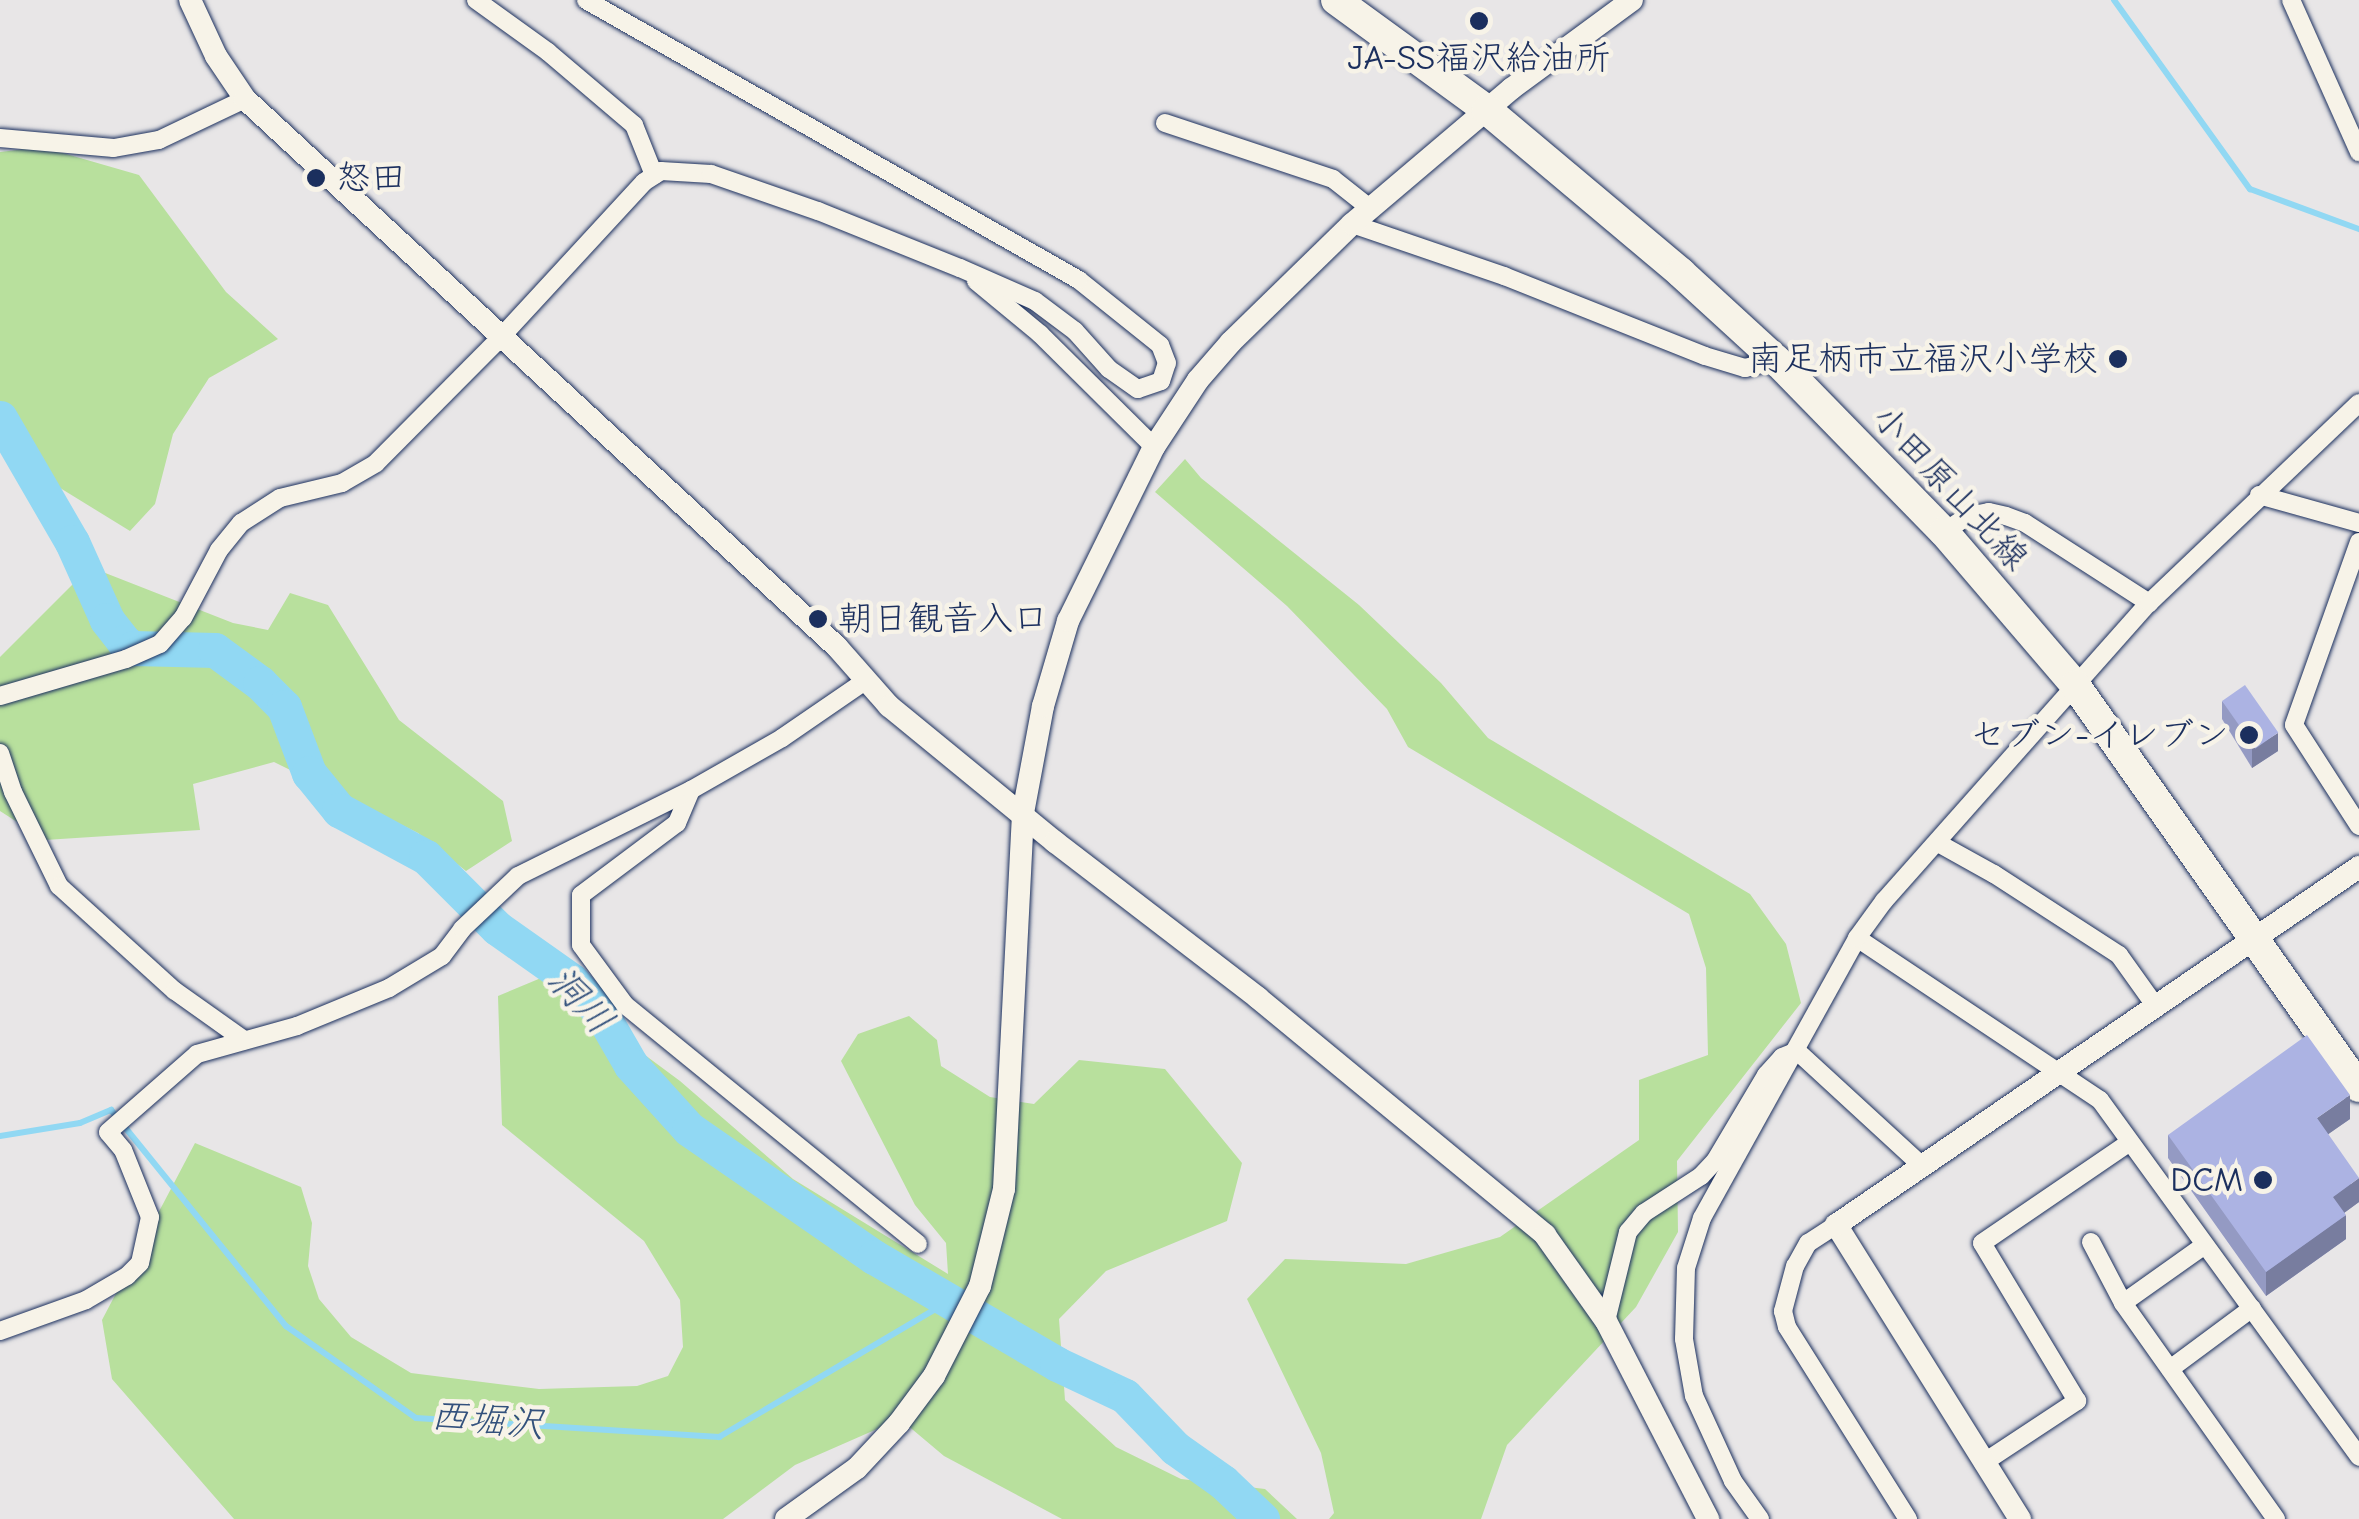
<!DOCTYPE html>
<meta charset="utf-8">
<style>
body{margin:0}
#map{position:relative;width:2359px;height:1519px;overflow:hidden;background:#e8e6e7;font-family:"Comic Neue","Klee One",sans-serif}
div>[style]{position:absolute}
[style*='--x']{left:calc(var(--x)*1px);top:calc(var(--y)*1px);width:calc(var(--w)*1px);rotate:calc(var(--a)*1deg)}
.green>*{inset:0;background:#b8e09d}
.stream>*{height:6px;margin:-3px;padding:0 3px;transform-origin:3px;border-radius:3px;background:#91d8f3}
.river>*{height:35px;margin:-17.5px;padding:0 17.5px;transform-origin:17.5px;border-radius:17.5px;background:#91d8f3}
.roads{filter:drop-shadow(0 0 2px #1b2f5e) drop-shadow(0 0 2px #1b2f5e)}
.minor>*{height:18px;margin:-9px;padding:0 9px;transform-origin:9px;border-radius:9px;background:#f7f3e8}
.tertiary>*{height:22px;margin:-11px;padding:0 11px;transform-origin:11px;border-radius:11px;background:#f7f3e8}
.primary>*{height:30px;margin:-15px;padding:0 15px;transform-origin:15px;border-radius:15px;background:#f7f3e8}
.wall>*{inset:0;background:#949ac3}
.shaded-wall>*{inset:0;background:#787d9f}
.building>*{inset:0;background:#acb3e3;transform-origin:0 0}
.dots>*{width:28px;height:28px;translate:-50% -50%;box-sizing:border-box;border:5px solid #f7f3e8;border-radius:50%}
span{translate:-50% -50%;white-space:nowrap;text-align:center;line-height:1.15;-webkit-text-stroke:9px #f7f3e8;paint-order:stroke}
.poi-label{font-size:35px;color:#1b2f5e}
.left{translate:0 -50%;text-align:left}
.right{translate:-100% -50%;text-align:right}
.street-label{font-size:35px;color:#1b2f5e}
.water-label{font-size:38px;color:#33517c;font-style:italic}
</style>
<div id="map">
<div class="green">
<div style="clip-path:polygon(42px 147px,139px 175px,226px 292px,278px 339px,209px 378px,173px 434px,155px 504px,130px 531px,0 451px,0 152px)"></div>
<div style="clip-path:polygon(1185px 459px,1201px 478px,1359px 605px,1441px 683px,1488px 738px,1750px 894px,1786px 944px,1801px 1003px,1677px 1161px,1678px 1232px,1636px 1307px,1507px 1445px,1481px 1519px,1329px 1519px,1334px 1513px,1321px 1453px,1247px 1299px,1285px 1259px,1406px 1264px,1500px 1237px,1639px 1140px,1639px 1080px,1708px 1055px,1706px 968px,1689px 914px,1408px 747px,1387px 709px,1287px 606px,1155px 492px)"></div>
<div style="clip-path:polygon(90px 567px,233px 623px,268px 630px,290px 593px,328px 605px,399px 720px,503px 801px,512px 841px,466px 871px,418px 833px,274px 762px,193px 784px,200px 830px,45px 840px,0 811px,0 657px)"></div>
<div style="clip-path:polygon(541px 978px,680px 1081px,793px 1179px,948px 1274px,946px 1243px,915px 1205px,841px 1061px,858px 1034px,909px 1016px,937px 1040px,941px 1066px,990px 1097px,1034px 1104px,1079px 1060px,1165px 1069px,1242px 1163px,1227px 1221px,1106px 1271px,1059px 1319px,1065px 1400px,1116px 1447px,1181px 1479px,1265px 1489px,1297px 1519px,1062px 1519px,944px 1456px,900px 1419px,795px 1465px,723px 1519px,234px 1519px,112px 1379px,102px 1320px,195px 1143px,301px 1187px,312px 1223px,308px 1266px,319px 1299px,351px 1337px,411px 1373px,539px 1389px,637px 1386px,668px 1376px,683px 1347px,680px 1300px,644px 1241px,502px 1125px,498px 996px)"></div>
</div>
<div class="stream">
<div style="--x:2114;--y:0;--w:233;--a:54.3"></div>
<div style="--x:2250;--y:189;--w:116;--a:20.2"></div>
<div style="--x:0;--y:1136;--w:81;--a:-9.2"></div>
<div style="--x:80;--y:1123;--w:34;--a:-23"></div>
<div style="--x:111;--y:1110;--w:278;--a:51"></div>
<div style="--x:286;--y:1326;--w:159;--a:35.3"></div>
<div style="--x:416;--y:1418;--w:304;--a:3.6"></div>
<div style="--x:719;--y:1437;--w:269;--a:-30.6"></div>
</div>
<div class="river">
<div style="--x:0;--y:418;--w:143;--a:59.9"></div>
<div style="--x:72;--y:542;--w:85;--a:65.8"></div>
<div style="--x:107;--y:620;--w:28;--a:52"></div>
<div style="--x:124;--y:642;--w:11;--a:34"></div>
<div style="--x:133;--y:648;--w:82;--a:1.4"></div>
<div style="--x:215;--y:650;--w:56;--a:36.3"></div>
<div style="--x:260;--y:683;--w:34;--a:45"></div>
<div style="--x:284;--y:707;--w:71;--a:69.3"></div>
<div style="--x:309;--y:773;--w:48;--a:51"></div>
<div style="--x:339;--y:810;--w:99;--a:28.4"></div>
<div style="--x:426;--y:857;--w:100;--a:45"></div>
<div style="--x:497;--y:928;--w:92;--a:35.2"></div>
<div style="--x:572;--y:981;--w:43;--a:47.8"></div>
<div style="--x:601;--y:1013;--w:60;--a:60"></div>
<div style="--x:631;--y:1065;--w:86;--a:47.8"></div>
<div style="--x:689;--y:1129;--w:225;--a:34.7"></div>
<div style="--x:874;--y:1257;--w:212;--a:30.3"></div>
<div style="--x:1057;--y:1364;--w:75;--a:25.2"></div>
<div style="--x:1125;--y:1396;--w:72;--a:46.1"></div>
<div style="--x:1175;--y:1448;--w:59;--a:35.3"></div>
<div style="--x:1223;--y:1482;--w:54;--a:43.5"></div>
</div>
<div class="roads">
<div class="minor">
<div style="--x:476;--y:0;--w:89;--a:35.8"></div>
<div style="--x:548;--y:52;--w:113;--a:40.3"></div>
<div style="--x:634;--y:125;--w:54;--a:68.2"></div>
<div style="--x:2291;--y:0;--w:167;--a:65.9"></div>
<div style="--x:1165;--y:123;--w:177;--a:18.4"></div>
<div style="--x:1333;--y:179;--w:48;--a:38.3"></div>
<div style="--x:0;--y:138;--w:114;--a:5"></div>
<div style="--x:114;--y:148;--w:46;--a:-10.1"></div>
<div style="--x:159;--y:140;--w:95;--a:-25.5"></div>
<div style="--x:1352;--y:224;--w:161;--a:18.9"></div>
<div style="--x:1504;--y:276;--w:216;--a:21.7"></div>
<div style="--x:1705;--y:356;--w:42;--a:16.7"></div>
<div style="--x:1745;--y:368;--w:32;--a:-14"></div>
<div style="--x:976;--y:281;--w:83;--a:39.6"></div>
<div style="--x:1040;--y:334;--w:161;--a:44.7"></div>
<div style="--x:2259;--y:495;--w:104;--a:15.6"></div>
<div style="--x:1944;--y:532;--w:29;--a:-34"></div>
<div style="--x:1968;--y:516;--w:21;--a:-11"></div>
<div style="--x:1989;--y:512;--w:17;--a:13"></div>
<div style="--x:2006;--y:516;--w:20;--a:20"></div>
<div style="--x:2025;--y:523;--w:148;--a:32.8"></div>
<div style="--x:2359;--y:542;--w:194;--a:109.6"></div>
<div style="--x:2294;--y:725;--w:120;--a:57.2"></div>
<div style="--x:0;--y:696;--w:131;--a:-16.4"></div>
<div style="--x:126;--y:659;--w:37;--a:-24"></div>
<div style="--x:160;--y:644;--w:35;--a:-49"></div>
<div style="--x:183;--y:618;--w:77;--a:-62.1"></div>
<div style="--x:219;--y:550;--w:35;--a:-51"></div>
<div style="--x:241;--y:523;--w:46;--a:-32.7"></div>
<div style="--x:280;--y:498;--w:64;--a:-13.6"></div>
<div style="--x:342;--y:483;--w:39;--a:-30"></div>
<div style="--x:376;--y:463;--w:179;--a:-45.2"></div>
<div style="--x:502;--y:336;--w:209;--a:-47.3"></div>
<div style="--x:644;--y:182;--w:20;--a:-33"></div>
<div style="--x:661;--y:171;--w:50;--a:3.4"></div>
<div style="--x:711;--y:174;--w:113;--a:19.1"></div>
<div style="--x:818;--y:211;--w:153;--a:21.9"></div>
<div style="--x:960;--y:268;--w:82;--a:23.7"></div>
<div style="--x:1035;--y:301;--w:50;--a:36.9"></div>
<div style="--x:1075;--y:331;--w:51;--a:48.2"></div>
<div style="--x:1109;--y:369;--w:35;--a:35"></div>
<div style="--x:1138;--y:389;--w:24;--a:-19"></div>
<div style="--x:1161;--y:381;--w:19;--a:-72"></div>
<div style="--x:1167;--y:363;--w:19;--a:-111"></div>
<div style="--x:1160;--y:345;--w:104;--a:-141.3"></div>
<div style="--x:1079;--y:280;--w:567;--a:-150.41"></div>
<div style="--x:0;--y:753;--w:41;--a:71.6"></div>
<div style="--x:13;--y:792;--w:105;--a:63.9"></div>
<div style="--x:59;--y:886;--w:156;--a:42.2"></div>
<div style="--x:175;--y:991;--w:85;--a:35.4"></div>
<div style="--x:691;--y:790;--w:36;--a:113"></div>
<div style="--x:677;--y:823;--w:120;--a:143.1"></div>
<div style="--x:581;--y:895;--w:50;--a:90"></div>
<div style="--x:581;--y:945;--w:74;--a:53.7"></div>
<div style="--x:625;--y:1005;--w:378;--a:39.2"></div>
<div style="--x:1938;--y:843;--w:64;--a:29"></div>
<div style="--x:1994;--y:874;--w:149;--a:32.9"></div>
<div style="--x:2119;--y:955;--w:60;--a:54.5"></div>
<div style="--x:1857;--y:938;--w:292;--a:33.7"></div>
<div style="--x:2100;--y:1100;--w:441;--a:54"></div>
<div style="--x:1836;--y:1225;--w:33;--a:147"></div>
<div style="--x:1808;--y:1243;--w:26;--a:119"></div>
<div style="--x:1795;--y:1266;--w:47;--a:104.9"></div>
<div style="--x:1783;--y:1311;--w:16;--a:76"></div>
<div style="--x:1787;--y:1327;--w:227;--a:57.8"></div>
<div style="--x:2091;--y:1242;--w:69;--a:62.3"></div>
<div style="--x:2123;--y:1303;--w:265;--a:54.7"></div>
<div style="--x:2123;--y:1303;--w:100;--a:-35.3"></div>
<div style="--x:1606;--y:1321;--w:92;--a:-76.1"></div>
<div style="--x:1628;--y:1232;--w:25;--a:-50"></div>
<div style="--x:1644;--y:1213;--w:68;--a:-33"></div>
<div style="--x:1701;--y:1176;--w:21;--a:-47"></div>
<div style="--x:1715;--y:1161;--w:100;--a:-59.3"></div>
<div style="--x:1766;--y:1075;--w:24;--a:-48"></div>
<div style="--x:1782;--y:1057;--w:16;--a:-22"></div>
<div style="--x:1797;--y:1051;--w:168;--a:42.6"></div>
<div style="--x:0;--y:1331;--w:91;--a:-19.8"></div>
<div style="--x:86;--y:1300;--w:48;--a:-30.3"></div>
<div style="--x:127;--y:1276;--w:18;--a:-45"></div>
<div style="--x:140;--y:1263;--w:47;--a:-77.7"></div>
<div style="--x:150;--y:1217;--w:72;--a:-111.9"></div>
<div style="--x:123;--y:1150;--w:23;--a:-130"></div>
<div style="--x:108;--y:1132;--w:118;--a:-41.2"></div>
<div style="--x:197;--y:1054;--w:104;--a:-15.6"></div>
<div style="--x:297;--y:1026;--w:100;--a:-22.4"></div>
<div style="--x:389;--y:988;--w:62;--a:-31.1"></div>
<div style="--x:442;--y:956;--w:34;--a:-53"></div>
<div style="--x:462;--y:929;--w:77;--a:-43.4"></div>
<div style="--x:518;--y:876;--w:193;--a:-26.4"></div>
<div style="--x:691;--y:790;--w:105;--a:-29.7"></div>
<div style="--x:782;--y:738;--w:101;--a:-34.5"></div>
<div style="--x:2170;--y:1369;--w:102;--a:-36.6"></div>
<div style="--x:1983;--y:1463;--w:113;--a:-33.4"></div>
<div style="--x:2077;--y:1401;--w:184;--a:-121"></div>
<div style="--x:1982;--y:1243;--w:179;--a:-34.3"></div>
<div style="--x:1760;--y:1519;--w:47;--a:-125.4"></div>
<div style="--x:1733;--y:1481;--w:94;--a:-114.6"></div>
<div style="--x:1694;--y:1396;--w:58;--a:-100"></div>
<div style="--x:1684;--y:1339;--w:71;--a:-88.4"></div>
<div style="--x:1686;--y:1268;--w:52;--a:-72.3"></div>
<div style="--x:1702;--y:1218;--w:320;--a:-61"></div>
<div style="--x:1857;--y:938;--w:46;--a:-53.9"></div>
<div style="--x:1884;--y:901;--w:399;--a:-48.4"></div>
<div style="--x:2149;--y:603;--w:290;--a:-43.6"></div>
</div>
<div class="tertiary">
<div style="--x:190;--y:0;--w:62;--a:65.1"></div>
<div style="--x:216;--y:56;--w:52;--a:56"></div>
<div style="--x:245;--y:99;--w:807;--a:42.79"></div>
<div style="--x:837;--y:647;--w:79;--a:48.6"></div>
<div style="--x:889;--y:706;--w:215;--a:39.3"></div>
<div style="--x:1055;--y:842;--w:256;--a:37.5"></div>
<div style="--x:1258;--y:998;--w:372;--a:39.5"></div>
<div style="--x:1545;--y:1235;--w:105;--a:54.7"></div>
<div style="--x:1606;--y:1321;--w:223;--a:62.7"></div>
<div style="--x:786;--y:1519;--w:87;--a:-35.7"></div>
<div style="--x:857;--y:1468;--w:62;--a:-47"></div>
<div style="--x:899;--y:1423;--w:59;--a:-53.3"></div>
<div style="--x:934;--y:1376;--w:101;--a:-62.9"></div>
<div style="--x:980;--y:1286;--w:100;--a:-76.1"></div>
<div style="--x:1004;--y:1189;--w:376;--a:-87.1"></div>
<div style="--x:1023;--y:813;--w:109;--a:-79.4"></div>
<div style="--x:1043;--y:706;--w:89;--a:-73.6"></div>
<div style="--x:1068;--y:621;--w:194;--a:-63.7"></div>
<div style="--x:1154;--y:447;--w:80;--a:-56.7"></div>
<div style="--x:1198;--y:380;--w:50;--a:-49"></div>
<div style="--x:1231;--y:342;--w:169;--a:-44.3"></div>
<div style="--x:1352;--y:224;--w:209;--a:-40.3"></div>
<div style="--x:1511;--y:89;--w:150;--a:-36.3"></div>
<div style="--x:2020;--y:1519;--w:347;--a:-122"></div>
<div style="--x:1836;--y:1225;--w:634;--a:-34.39"></div>
</div>
<div class="primary">
<div style="--x:1336;--y:0;--w:187;--a:36.1"></div>
<div style="--x:1487;--y:110;--w:253;--a:40"></div>
<div style="--x:1681;--y:273;--w:129;--a:42.5"></div>
<div style="--x:1776;--y:360;--w:240;--a:45.7"></div>
<div style="--x:1944;--y:532;--w:201;--a:49.4"></div>
<div style="--x:2075;--y:685;--w:492;--a:54.8"></div>
</div>
</div>
<div class="wall">
<div style="clip-path:polygon(2222px 701px,2278px 751px,2252px 768px,2222px 719px)"></div>
<div style="clip-path:polygon(2350px 1119px,2328px 1134px,2359px 1202px,2344px 1213px,2346px 1239px,2266px 1296px,2168px 1158px,2168px 1135px)"></div>
</div>
<div class="shaded-wall">
<div style="clip-path:polygon(2278px 733px,2278px 751px,2252px 768px,2252px 749px)"></div>
<div style="clip-path:polygon(2350px 1095px,2350px 1119px,2317px 1142px,2317px 1118px)"></div>
<div style="clip-path:polygon(2359px 1178px,2359px 1202px,2333px 1221px,2333px 1197px)"></div>
<div style="clip-path:polygon(2346px 1215px,2346px 1239px,2266px 1296px,2266px 1272px)"></div>
</div>
<div class="building">
<div style="left:2245px;top:685px;width:58px;height:28px;rotate:55deg"></div>
<div style="clip-path:polygon(2307px 1035px,2350px 1095px,2317px 1118px,2359px 1178px,2333px 1197px,2346px 1215px,2266px 1272px,2168px 1135px)"></div>
</div>
<div class="dots">
<div style="left:1479px;top:21px;background:#1b2f5e"></div>
<div style="left:316px;top:178px;background:#1b2f5e"></div>
<div style="left:2118px;top:359px;background:#1b2f5e"></div>
<div style="left:818px;top:619px;background:#1b2f5e"></div>
<div style="left:2249px;top:735px;background:#1b2f5e"></div>
<div style="left:2263px;top:1180px;background:#1b2f5e"></div>
</div>
<div class="poi-label">
<span style="left:1479px;top:58px">JA-SS福沢給油所</span>
<span class="left" style="left:336px;top:178px">怒田</span>
<span class="right" style="left:2098px;top:359px">南足柄市立福沢小学校</span>
<span class="left" style="left:838px;top:619px">朝日観音入口</span>
<span class="right" style="left:2229px;top:735px">セブン-イレブン</span>
<span class="right" style="left:2243px;top:1180px">DCM</span>
</div>
<div class="street-label">
<span style="left:1950px;top:488px;rotate:47deg">小田原山北線</span>
</div>
<div class="water-label">
<span style="left:580px;top:1001px;rotate:47deg">洞川</span>
<span style="left:487px;top:1421px;rotate:5deg">西堀沢</span>
</div>
</div>
